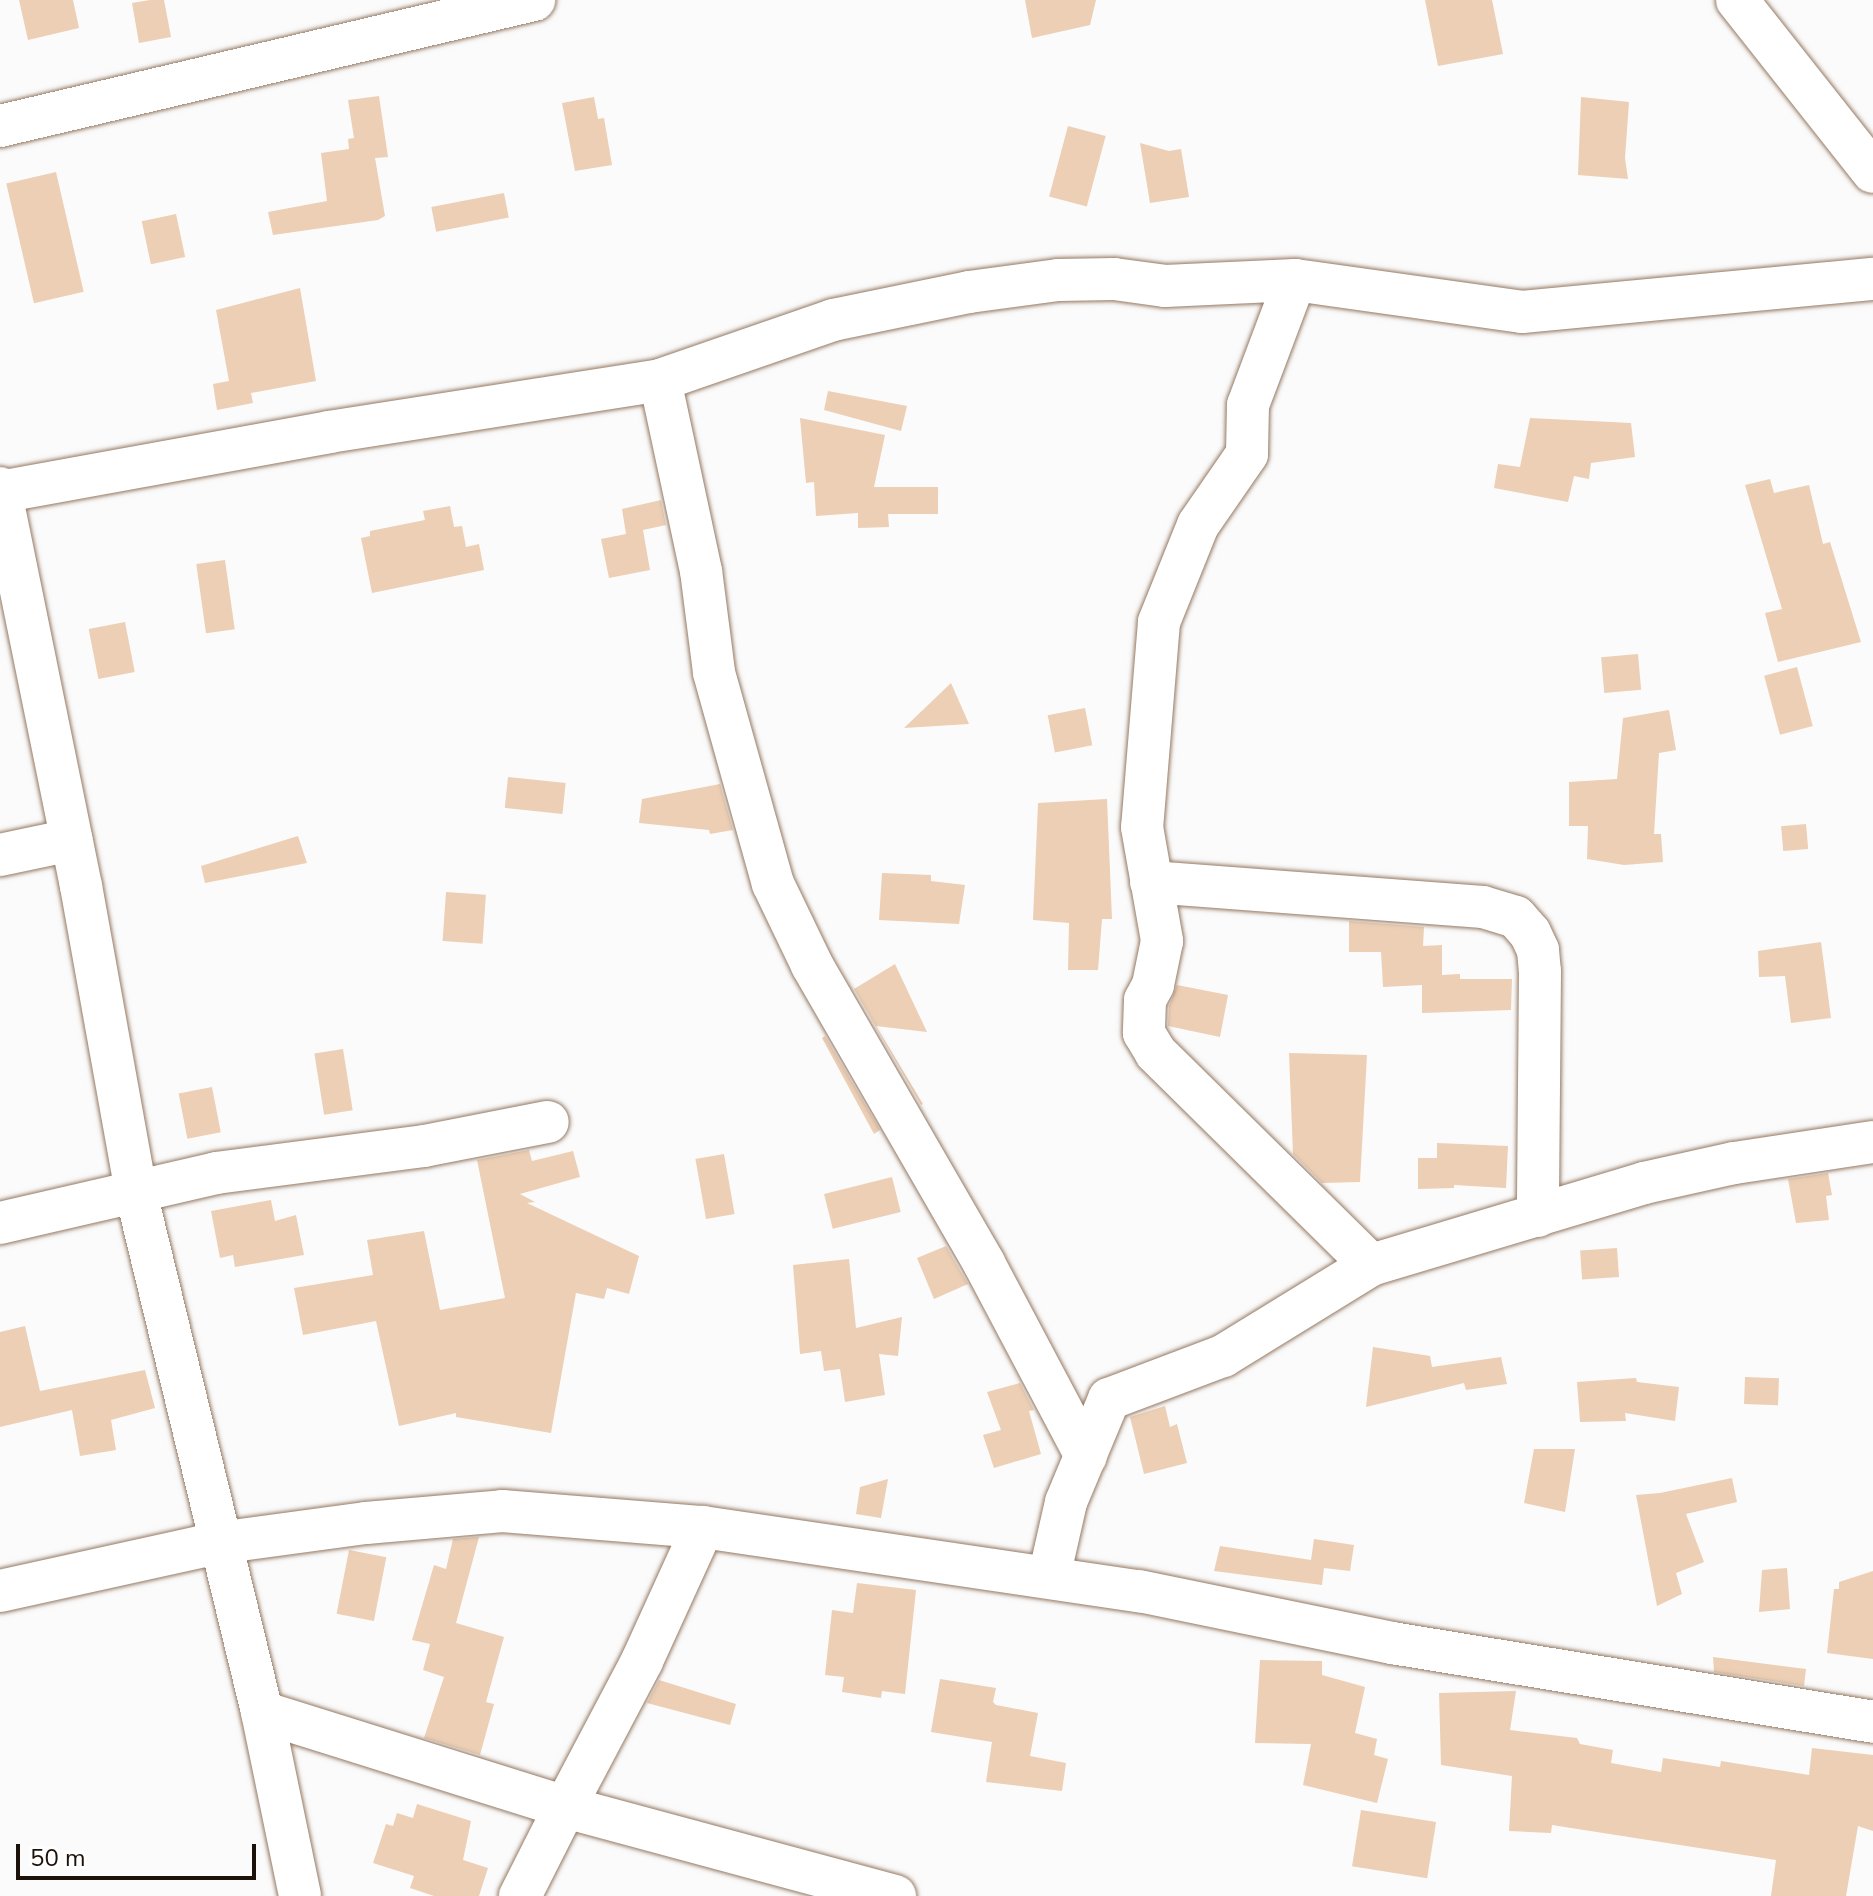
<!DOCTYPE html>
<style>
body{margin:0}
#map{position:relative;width:1873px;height:1896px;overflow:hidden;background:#fbfbfb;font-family:"Nunito Sans",sans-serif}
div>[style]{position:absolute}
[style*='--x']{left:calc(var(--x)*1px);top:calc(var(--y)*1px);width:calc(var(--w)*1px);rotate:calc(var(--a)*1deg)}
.building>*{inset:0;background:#eccfb5;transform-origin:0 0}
.roads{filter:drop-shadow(0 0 2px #957963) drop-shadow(0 0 2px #957963)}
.minor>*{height:42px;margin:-21px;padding:0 21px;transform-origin:21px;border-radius:21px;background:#fff}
span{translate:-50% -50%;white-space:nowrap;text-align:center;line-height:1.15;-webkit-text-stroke:7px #fff;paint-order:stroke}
.scale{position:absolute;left:16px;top:1844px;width:240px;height:36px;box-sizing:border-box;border:4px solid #1d120a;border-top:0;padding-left:10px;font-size:24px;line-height:28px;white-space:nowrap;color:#1d120a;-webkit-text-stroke:6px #fff;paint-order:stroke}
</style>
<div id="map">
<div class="building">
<div style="clip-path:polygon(19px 0,73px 0,79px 28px,28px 40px)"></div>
<div style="clip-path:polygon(150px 0,164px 0,171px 37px,139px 43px,132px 3px)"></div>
<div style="clip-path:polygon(1025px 0,1096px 0,1090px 25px,1032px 38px)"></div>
<div style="clip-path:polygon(1425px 0,1492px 0,1503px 54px,1438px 66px)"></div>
<div style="clip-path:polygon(379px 96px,388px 157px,375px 158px,385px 216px,378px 220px,273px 235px,268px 212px,327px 201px,321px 153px,349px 149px,348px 139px,354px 138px,348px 100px)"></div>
<div style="clip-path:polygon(594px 97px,598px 119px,604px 118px,612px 165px,575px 171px,562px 103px)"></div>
<div style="clip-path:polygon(1581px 97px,1629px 102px,1625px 158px,1628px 179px,1578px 175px)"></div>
<div style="left:1068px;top:126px;width:39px;height:73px;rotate:15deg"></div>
<div style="clip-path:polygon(1140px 143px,1169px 151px,1181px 149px,1189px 197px,1150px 203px)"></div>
<div style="left:56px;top:172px;width:123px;height:51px;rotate:77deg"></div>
<div style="left:504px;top:193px;width:25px;height:74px;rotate:79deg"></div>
<div style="left:176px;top:214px;width:44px;height:35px;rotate:78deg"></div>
<div style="clip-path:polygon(300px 288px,316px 381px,251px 393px,253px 403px,217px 410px,213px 384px,229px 381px,216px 310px)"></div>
<div style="clip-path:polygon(828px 391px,907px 406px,901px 431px,824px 410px)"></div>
<div style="clip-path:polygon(800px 418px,885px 435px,874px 487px,938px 487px,938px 514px,888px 514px,889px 527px,858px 528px,858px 513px,816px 516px,814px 482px,806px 483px)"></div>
<div style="clip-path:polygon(1530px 418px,1631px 423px,1635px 457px,1591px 463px,1589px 479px,1574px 476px,1568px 502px,1494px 488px,1498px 464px,1520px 467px)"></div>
<div style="clip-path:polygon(1770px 479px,1774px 493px,1809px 485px,1823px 544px,1830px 542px,1861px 642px,1778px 662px,1765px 613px,1782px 609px,1745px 485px)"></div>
<div style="clip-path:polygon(661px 500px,666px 525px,643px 530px,650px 570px,609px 578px,601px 539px,626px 534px,622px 509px)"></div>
<div style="clip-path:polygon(450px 506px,454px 527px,462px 526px,466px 547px,479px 544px,484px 570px,372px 593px,361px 538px,370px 536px,370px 531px,425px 520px,423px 511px)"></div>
<div style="left:225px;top:560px;width:70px;height:29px;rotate:82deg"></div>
<div style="left:125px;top:622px;width:51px;height:37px;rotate:79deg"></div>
<div style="left:1638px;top:654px;width:36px;height:37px;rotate:85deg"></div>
<div style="left:1797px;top:667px;width:61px;height:34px;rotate:75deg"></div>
<div style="clip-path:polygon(951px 683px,969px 724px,904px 728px)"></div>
<div style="left:1085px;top:708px;width:38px;height:38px;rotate:79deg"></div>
<div style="clip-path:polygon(1669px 710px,1676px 750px,1659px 753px,1654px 834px,1661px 834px,1663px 862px,1624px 865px,1587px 859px,1588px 826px,1569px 826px,1569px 782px,1617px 779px,1623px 718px)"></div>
<div style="left:508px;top:777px;width:58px;height:31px;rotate:6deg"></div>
<div style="clip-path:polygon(720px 784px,733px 830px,710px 834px,709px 830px,639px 823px,642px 799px)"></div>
<div style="clip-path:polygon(1107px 799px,1112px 919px,1102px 919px,1098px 970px,1068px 970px,1069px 923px,1033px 920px,1038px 803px)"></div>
<div style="left:1806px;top:824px;width:25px;height:25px;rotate:85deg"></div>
<div style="clip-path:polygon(298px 836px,307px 863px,205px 883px,201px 866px)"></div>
<div style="clip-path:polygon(882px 873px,931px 875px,931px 881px,965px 885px,959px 924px,879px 920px)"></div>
<div style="left:446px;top:892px;width:40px;height:49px;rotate:4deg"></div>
<div style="clip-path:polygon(1349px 921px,1424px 927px,1423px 946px,1442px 945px,1442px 975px,1460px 974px,1460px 979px,1512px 979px,1511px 1010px,1422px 1013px,1422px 985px,1383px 987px,1381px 952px,1349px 952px)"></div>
<div style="clip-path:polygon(1821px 942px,1831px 1018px,1791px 1023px,1785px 976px,1759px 977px,1758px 951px)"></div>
<div style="clip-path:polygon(895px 964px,927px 1032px,876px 1026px,923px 1104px,921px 1105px,854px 989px)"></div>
<div style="clip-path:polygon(1177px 985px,1228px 995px,1220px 1037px,1168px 1026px,1169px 1006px)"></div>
<div style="clip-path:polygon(825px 1036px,880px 1130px,874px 1134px,822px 1038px)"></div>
<div style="left:343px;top:1049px;width:62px;height:29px;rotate:81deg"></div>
<div style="clip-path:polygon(1289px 1053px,1367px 1055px,1360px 1182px,1322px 1183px,1293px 1154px)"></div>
<div style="left:212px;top:1087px;width:46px;height:34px;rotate:79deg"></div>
<div style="clip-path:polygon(1437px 1143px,1508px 1146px,1506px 1188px,1454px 1185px,1454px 1188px,1418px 1189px,1418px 1158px,1437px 1158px)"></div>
<div style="clip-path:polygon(529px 1150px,532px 1161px,573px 1151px,580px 1177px,520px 1194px,535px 1202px,527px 1203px,639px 1256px,629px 1294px,607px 1288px,604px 1299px,576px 1293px,551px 1433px,456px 1417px,456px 1413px,399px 1426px,376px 1321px,303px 1335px,294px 1288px,373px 1275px,367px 1240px,424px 1231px,440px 1310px,505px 1298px,477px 1160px)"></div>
<div style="left:724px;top:1154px;width:61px;height:29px;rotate:80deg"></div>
<div style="clip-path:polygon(1828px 1173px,1832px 1195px,1826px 1196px,1829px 1220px,1796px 1223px,1788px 1179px)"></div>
<div style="left:892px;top:1177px;width:36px;height:70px;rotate:76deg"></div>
<div style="clip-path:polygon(271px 1200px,275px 1221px,296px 1215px,304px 1255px,235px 1267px,233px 1255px,220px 1258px,211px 1211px)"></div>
<div style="clip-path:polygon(946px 1246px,968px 1284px,934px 1299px,917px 1258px)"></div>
<div style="left:1617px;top:1248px;width:29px;height:37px;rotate:86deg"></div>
<div style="clip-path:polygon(849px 1259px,856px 1328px,902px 1317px,898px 1356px,879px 1354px,885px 1395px,845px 1402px,840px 1369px,824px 1371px,821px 1351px,800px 1354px,793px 1265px)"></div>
<div style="clip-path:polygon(25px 1326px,40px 1391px,145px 1370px,155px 1408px,111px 1420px,116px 1450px,80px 1456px,72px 1410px,0 1427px,0 1332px)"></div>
<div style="clip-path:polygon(1373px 1347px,1430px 1356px,1432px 1367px,1501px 1357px,1507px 1384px,1466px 1390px,1464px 1383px,1366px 1407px)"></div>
<div style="left:1745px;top:1377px;width:34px;height:27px;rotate:2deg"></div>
<div style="clip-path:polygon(1636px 1378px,1637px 1382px,1679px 1387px,1675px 1421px,1625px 1413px,1626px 1421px,1580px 1422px,1577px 1382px)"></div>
<div style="clip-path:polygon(1020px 1383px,1034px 1410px,1029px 1411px,1041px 1454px,994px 1468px,983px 1435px,1001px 1430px,987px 1392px)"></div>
<div style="clip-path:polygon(1165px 1406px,1170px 1427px,1177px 1424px,1187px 1463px,1144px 1474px,1130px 1417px)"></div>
<div style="clip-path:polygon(1534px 1449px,1575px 1449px,1565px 1512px,1524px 1503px)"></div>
<div style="clip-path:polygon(1732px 1478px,1737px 1502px,1686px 1514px,1704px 1562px,1676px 1573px,1682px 1594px,1657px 1606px,1636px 1495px,1660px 1493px)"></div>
<div style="clip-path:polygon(888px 1479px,881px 1518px,856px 1514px,860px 1487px)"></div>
<div style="clip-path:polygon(479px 1537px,456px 1623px,504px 1637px,486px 1702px,494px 1704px,480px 1755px,424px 1738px,444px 1677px,423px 1670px,430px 1644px,412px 1640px,434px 1565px,446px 1569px,453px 1539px)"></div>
<div style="clip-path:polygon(1314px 1539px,1354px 1545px,1350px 1571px,1324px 1568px,1322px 1585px,1214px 1571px,1220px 1546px,1311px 1560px)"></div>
<div style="left:349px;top:1550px;width:38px;height:65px;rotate:11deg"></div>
<div style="clip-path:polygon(1787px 1568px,1790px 1609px,1759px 1612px,1762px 1570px)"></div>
<div style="clip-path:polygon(1873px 1571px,1873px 1659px,1827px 1653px,1834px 1589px,1839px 1589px,1839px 1582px)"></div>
<div style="clip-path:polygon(857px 1583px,916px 1590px,905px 1694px,882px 1691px,881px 1698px,842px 1692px,844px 1677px,825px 1675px,832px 1610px,853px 1613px)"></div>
<div style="clip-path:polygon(1713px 1657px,1806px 1669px,1804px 1686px,1714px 1672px)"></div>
<div style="clip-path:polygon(1260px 1660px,1322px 1661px,1322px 1675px,1365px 1687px,1355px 1733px,1377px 1739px,1374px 1755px,1388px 1759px,1377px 1803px,1303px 1785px,1311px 1744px,1255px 1743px)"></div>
<div style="clip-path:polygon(940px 1679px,996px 1688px,993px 1702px,996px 1705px,1038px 1713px,1030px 1756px,1066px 1763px,1062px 1791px,986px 1782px,992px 1742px,931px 1732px)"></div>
<div style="clip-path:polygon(659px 1680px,736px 1704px,730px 1725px,647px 1703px)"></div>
<div style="clip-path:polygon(1516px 1691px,1510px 1730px,1577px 1738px,1580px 1744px,1613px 1750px,1611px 1763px,1661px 1772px,1663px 1758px,1720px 1767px,1721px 1761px,1809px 1775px,1812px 1748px,1873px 1755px,1873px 1831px,1858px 1826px,1846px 1896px,1771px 1896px,1776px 1860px,1552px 1825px,1551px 1833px,1509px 1831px,1512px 1776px,1441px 1765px,1439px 1693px)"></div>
<div style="clip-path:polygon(417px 1804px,471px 1821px,463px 1860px,488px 1868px,479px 1896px,434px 1896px,410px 1888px,414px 1876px,373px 1863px,386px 1824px,393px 1826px,397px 1813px,413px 1818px)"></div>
<div style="left:1361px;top:1810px;width:76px;height:57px;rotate:9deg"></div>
</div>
<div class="roads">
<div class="minor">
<div style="--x:1737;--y:0;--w:219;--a:51.7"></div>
<div style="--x:0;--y:126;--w:549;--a:-13.28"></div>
<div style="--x:1295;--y:280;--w:134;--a:110.6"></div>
<div style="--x:1248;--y:405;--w:49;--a:91.2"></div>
<div style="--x:1247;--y:454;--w:86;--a:124.6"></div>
<div style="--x:1198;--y:525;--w:105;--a:111.9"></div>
<div style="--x:1159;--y:622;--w:206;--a:94.7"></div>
<div style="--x:1142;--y:827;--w:116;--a:80"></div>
<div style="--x:1162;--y:941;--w:45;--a:101.6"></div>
<div style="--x:1153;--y:985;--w:17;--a:118"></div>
<div style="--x:1145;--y:1000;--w:33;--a:92"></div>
<div style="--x:1144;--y:1033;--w:23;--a:59"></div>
<div style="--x:1156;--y:1053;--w:302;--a:44.6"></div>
<div style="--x:0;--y:488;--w:406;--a:78.5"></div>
<div style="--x:81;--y:886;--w:312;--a:79.8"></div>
<div style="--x:136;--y:1193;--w:534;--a:76.35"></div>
<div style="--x:262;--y:1712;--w:188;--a:78.3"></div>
<div style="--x:0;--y:492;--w:334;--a:-10.3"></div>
<div style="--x:329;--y:432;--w:335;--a:-8.9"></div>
<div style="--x:0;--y:855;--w:73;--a:-11.9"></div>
<div style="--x:1151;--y:882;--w:333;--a:4.3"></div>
<div style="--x:1483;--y:907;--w:34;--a:17"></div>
<div style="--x:1516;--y:917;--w:21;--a:49"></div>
<div style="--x:1530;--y:933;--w:19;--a:65"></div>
<div style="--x:1538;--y:950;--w:21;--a:85"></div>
<div style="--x:1540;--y:971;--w:245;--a:90.5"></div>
<div style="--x:0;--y:1223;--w:222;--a:-13"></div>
<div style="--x:216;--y:1173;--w:210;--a:-7.4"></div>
<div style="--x:424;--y:1146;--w:126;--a:-11"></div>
<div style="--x:1086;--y:1456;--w:218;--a:-117.9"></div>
<div style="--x:984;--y:1263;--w:344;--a:-120"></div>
<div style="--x:812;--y:965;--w:90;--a:-115.7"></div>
<div style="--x:773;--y:884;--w:220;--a:-105.6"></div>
<div style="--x:714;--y:672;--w:102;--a:-97.3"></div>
<div style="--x:701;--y:571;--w:195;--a:-102.1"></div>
<div style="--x:660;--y:380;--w:183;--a:-19.1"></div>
<div style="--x:833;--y:320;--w:139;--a:-11.6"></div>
<div style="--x:969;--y:292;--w:90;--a:-7.7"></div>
<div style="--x:1058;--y:280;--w:56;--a:-1"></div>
<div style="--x:1114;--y:279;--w:51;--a:7.8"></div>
<div style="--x:1165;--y:286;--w:130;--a:-2.6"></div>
<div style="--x:1295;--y:280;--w:229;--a:8"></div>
<div style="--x:1522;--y:312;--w:353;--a:-5.4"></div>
<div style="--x:703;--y:1527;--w:147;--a:114.5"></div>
<div style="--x:642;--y:1661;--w:165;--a:117.8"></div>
<div style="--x:565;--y:1807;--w:342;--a:15.1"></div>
<div style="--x:1049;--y:1577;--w:77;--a:-77.2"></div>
<div style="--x:1066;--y:1502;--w:112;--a:-67.3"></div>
<div style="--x:1109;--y:1399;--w:122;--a:-20.7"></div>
<div style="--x:1223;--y:1356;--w:174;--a:-31.6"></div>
<div style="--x:1371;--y:1265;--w:285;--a:-16.7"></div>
<div style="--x:1644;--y:1183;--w:92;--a:-12.5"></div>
<div style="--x:1734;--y:1163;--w:141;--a:-8.6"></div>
<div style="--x:0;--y:1591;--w:223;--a:-12.4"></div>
<div style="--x:218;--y:1543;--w:149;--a:-7.7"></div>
<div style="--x:366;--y:1523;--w:137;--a:-5"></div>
<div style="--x:502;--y:1511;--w:202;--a:4.6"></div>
<div style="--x:703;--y:1527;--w:441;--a:8.4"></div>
<div style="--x:1139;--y:1591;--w:258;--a:11.6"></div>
<div style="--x:1392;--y:1643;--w:487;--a:9.3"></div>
<div style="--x:262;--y:1712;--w:318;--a:17.4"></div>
<div style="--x:565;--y:1807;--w:100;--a:116.8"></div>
</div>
</div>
<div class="scale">50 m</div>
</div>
